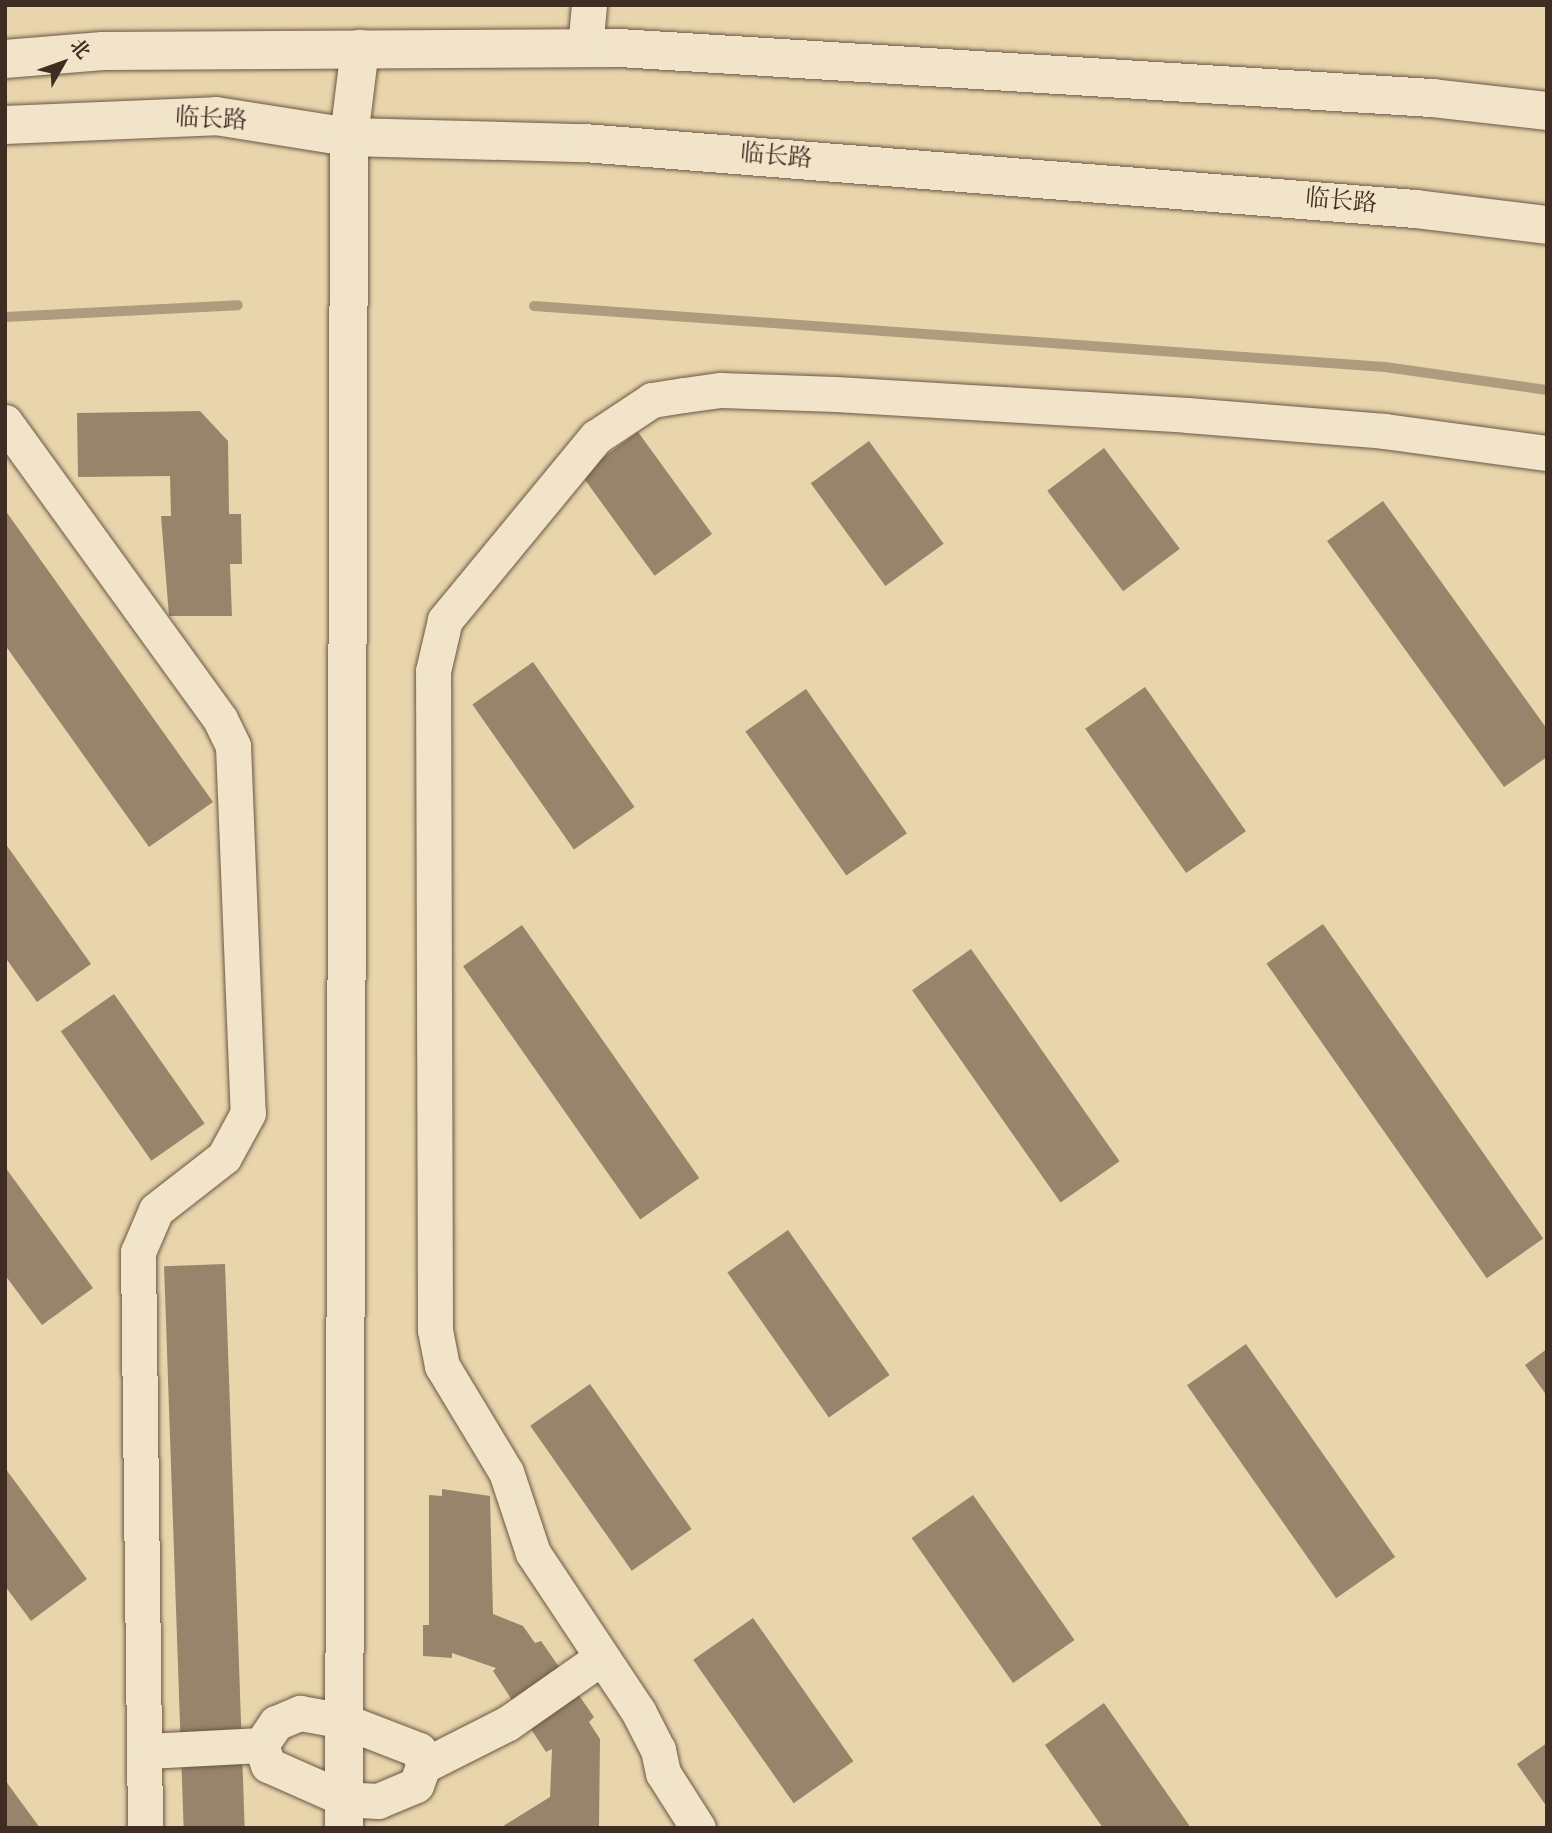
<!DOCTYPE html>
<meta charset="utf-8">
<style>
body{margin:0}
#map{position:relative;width:1552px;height:1833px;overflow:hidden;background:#e9d5ac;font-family:Vollkorn,"Noto Serif SC",serif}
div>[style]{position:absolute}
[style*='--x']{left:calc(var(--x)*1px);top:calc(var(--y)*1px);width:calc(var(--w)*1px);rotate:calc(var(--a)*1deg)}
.stream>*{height:10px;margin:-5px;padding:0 5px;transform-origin:5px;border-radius:5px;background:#af9c7e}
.building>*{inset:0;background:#97846b;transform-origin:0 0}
.roads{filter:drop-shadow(0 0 2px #6a5746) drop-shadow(0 0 2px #6a5746)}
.minor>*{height:35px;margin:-17.5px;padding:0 17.5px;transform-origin:17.5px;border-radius:17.5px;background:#f1e4c9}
.tertiary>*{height:38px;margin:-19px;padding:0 19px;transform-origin:19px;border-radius:19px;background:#f1e4c9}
.secondary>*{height:38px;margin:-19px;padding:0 19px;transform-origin:19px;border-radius:19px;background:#f1e4c9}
span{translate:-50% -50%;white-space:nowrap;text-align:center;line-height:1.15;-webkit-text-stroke:6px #f1e4c9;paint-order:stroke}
.street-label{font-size:24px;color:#3f2d24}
.frame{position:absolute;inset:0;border:7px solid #3f2d24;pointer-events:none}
.north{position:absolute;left:28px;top:28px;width:70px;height:70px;-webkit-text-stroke:5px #f1e4c9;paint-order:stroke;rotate:50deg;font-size:19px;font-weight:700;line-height:28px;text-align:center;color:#3f2d24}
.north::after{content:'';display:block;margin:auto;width:24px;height:32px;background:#3f2d24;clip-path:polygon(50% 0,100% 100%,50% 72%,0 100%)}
</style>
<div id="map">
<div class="stream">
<div style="--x:534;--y:306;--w:853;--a:4.1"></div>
<div style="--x:1385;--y:367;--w:164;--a:8.1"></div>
<div style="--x:5;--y:317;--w:233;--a:-2.9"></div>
</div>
<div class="building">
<div style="clip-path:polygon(200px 411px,228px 441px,229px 514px,241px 514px,242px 564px,230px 564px,232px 616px,169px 616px,161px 516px,171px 516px,170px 476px,78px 477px,77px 413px)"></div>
<div style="left:638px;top:432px;width:126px;height:71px;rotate:54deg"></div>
<div style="left:869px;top:441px;width:127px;height:72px;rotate:54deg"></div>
<div style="left:1104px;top:448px;width:126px;height:71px;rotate:53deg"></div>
<div style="clip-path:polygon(1383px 501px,1547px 729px,1547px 757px,1504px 787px,1327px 541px)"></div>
<div style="clip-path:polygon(5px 510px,213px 802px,149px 847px,5px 645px)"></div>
<div style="left:533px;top:662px;width:177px;height:74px;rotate:55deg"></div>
<div style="left:1145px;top:687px;width:176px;height:73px;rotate:55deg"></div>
<div style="left:806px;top:689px;width:176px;height:74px;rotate:55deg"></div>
<div style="clip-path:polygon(5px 843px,91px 964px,37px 1002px,5px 957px)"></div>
<div style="left:1323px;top:924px;width:384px;height:69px;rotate:55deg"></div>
<div style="left:522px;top:925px;width:309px;height:72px;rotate:55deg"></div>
<div style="left:971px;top:949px;width:259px;height:72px;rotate:55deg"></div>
<div style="left:114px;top:994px;width:158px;height:65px;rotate:55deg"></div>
<div style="clip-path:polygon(5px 1167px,93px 1288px,42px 1325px,5px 1275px)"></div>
<div style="left:788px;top:1230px;width:177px;height:74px;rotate:55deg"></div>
<div style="left:225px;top:1264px;width:564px;height:61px;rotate:88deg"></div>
<div style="left:1246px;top:1344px;width:260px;height:72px;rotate:55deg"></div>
<div style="clip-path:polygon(1547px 1349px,1547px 1396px,1525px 1365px)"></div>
<div style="left:590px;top:1384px;width:177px;height:73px;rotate:55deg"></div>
<div style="clip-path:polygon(5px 1468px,87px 1579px,31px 1621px,5px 1586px)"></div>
<div style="clip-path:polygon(442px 1489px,490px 1496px,493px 1614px,523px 1626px,535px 1643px,541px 1641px,594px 1717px,589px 1722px,600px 1739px,599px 1828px,500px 1828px,550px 1797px,552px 1749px,546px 1752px,493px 1671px,496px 1668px,452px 1653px,452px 1658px,423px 1656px,423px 1625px,429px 1625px,429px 1495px,442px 1496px)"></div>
<div style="left:973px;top:1495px;width:177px;height:75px;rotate:55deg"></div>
<div style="left:753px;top:1618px;width:175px;height:73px;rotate:55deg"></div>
<div style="clip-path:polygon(1104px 1703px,1191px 1828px,1103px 1828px,1045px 1745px)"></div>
<div style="clip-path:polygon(1547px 1743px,1547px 1807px,1517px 1764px)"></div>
<div style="clip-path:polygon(5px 1780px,40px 1828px,5px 1828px)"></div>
</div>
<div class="roads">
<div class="minor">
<div style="--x:585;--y:48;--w:43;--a:-84.7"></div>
<div style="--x:5;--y:422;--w:367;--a:54.1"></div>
<div style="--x:220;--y:719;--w:30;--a:64"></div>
<div style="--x:233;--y:746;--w:367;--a:87.7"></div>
<div style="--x:248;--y:1113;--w:50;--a:118.6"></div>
<div style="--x:224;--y:1157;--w:86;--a:142.1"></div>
<div style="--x:156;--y:1210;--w:46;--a:113.2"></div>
<div style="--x:138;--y:1252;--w:576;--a:89.3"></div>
<div style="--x:300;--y:1713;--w:45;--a:10.3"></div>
<div style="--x:344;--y:1721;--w:80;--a:21.1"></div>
<div style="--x:419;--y:1750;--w:16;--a:76"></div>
<div style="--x:423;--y:1766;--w:20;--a:110"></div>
<div style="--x:416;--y:1785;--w:41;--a:157.2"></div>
<div style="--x:378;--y:1801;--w:33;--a:-177"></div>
<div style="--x:345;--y:1799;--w:84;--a:-156.2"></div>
<div style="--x:268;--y:1765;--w:21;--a:-109"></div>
<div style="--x:261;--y:1745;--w:27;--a:-56"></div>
<div style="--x:276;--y:1723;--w:26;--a:-23"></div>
<div style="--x:147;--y:1751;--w:114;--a:-3"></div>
<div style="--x:423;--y:1766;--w:95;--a:-26.8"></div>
<div style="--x:508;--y:1723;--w:113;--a:-35"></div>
<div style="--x:698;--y:1828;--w:65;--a:-122.5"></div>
<div style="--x:663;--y:1773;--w:24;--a:-102"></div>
<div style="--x:658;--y:1750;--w:44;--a:-117.1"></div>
<div style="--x:638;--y:1711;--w:190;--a:-123.6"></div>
<div style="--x:533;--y:1553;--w:85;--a:-108.4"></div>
<div style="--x:506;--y:1472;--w:124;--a:-121.1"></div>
<div style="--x:442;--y:1366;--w:37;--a:-101"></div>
<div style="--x:435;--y:1330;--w:659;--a:-90.17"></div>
<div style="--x:433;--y:671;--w:52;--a:-76.8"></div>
<div style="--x:445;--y:620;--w:237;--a:-50.5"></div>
<div style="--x:596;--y:437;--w:67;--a:-33.5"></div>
<div style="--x:652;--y:400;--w:32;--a:-9"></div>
<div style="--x:684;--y:395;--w:37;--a:-8"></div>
<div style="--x:721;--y:390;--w:115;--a:2"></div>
<div style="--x:836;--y:394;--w:352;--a:3.4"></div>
<div style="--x:1187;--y:415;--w:198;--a:4.6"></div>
<div style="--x:1384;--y:431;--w:164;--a:7.7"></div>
</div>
<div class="tertiary">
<div style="--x:344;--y:1828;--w:1691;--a:-89.83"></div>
<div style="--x:349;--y:137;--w:89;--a:-82.9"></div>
</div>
<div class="secondary">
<div style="--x:5;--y:59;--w:98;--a:-4.7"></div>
<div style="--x:103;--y:51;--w:516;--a:-0.33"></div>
<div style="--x:619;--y:48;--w:815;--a:3.52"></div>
<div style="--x:1432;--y:98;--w:116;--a:6.4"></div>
<div style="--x:5;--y:125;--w:211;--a:-2.4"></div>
<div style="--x:216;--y:116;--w:135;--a:9"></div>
<div style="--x:349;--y:137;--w:235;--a:1.5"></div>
<div style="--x:584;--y:143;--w:834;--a:4.54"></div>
<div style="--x:1415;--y:209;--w:133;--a:6.9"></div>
</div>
</div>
<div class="street-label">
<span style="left:211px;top:121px;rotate:3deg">临长路</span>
<span style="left:776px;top:158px;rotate:5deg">临长路</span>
<span style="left:1341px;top:203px;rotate:5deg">临长路</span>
</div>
<div class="frame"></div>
<div class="north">北</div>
</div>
